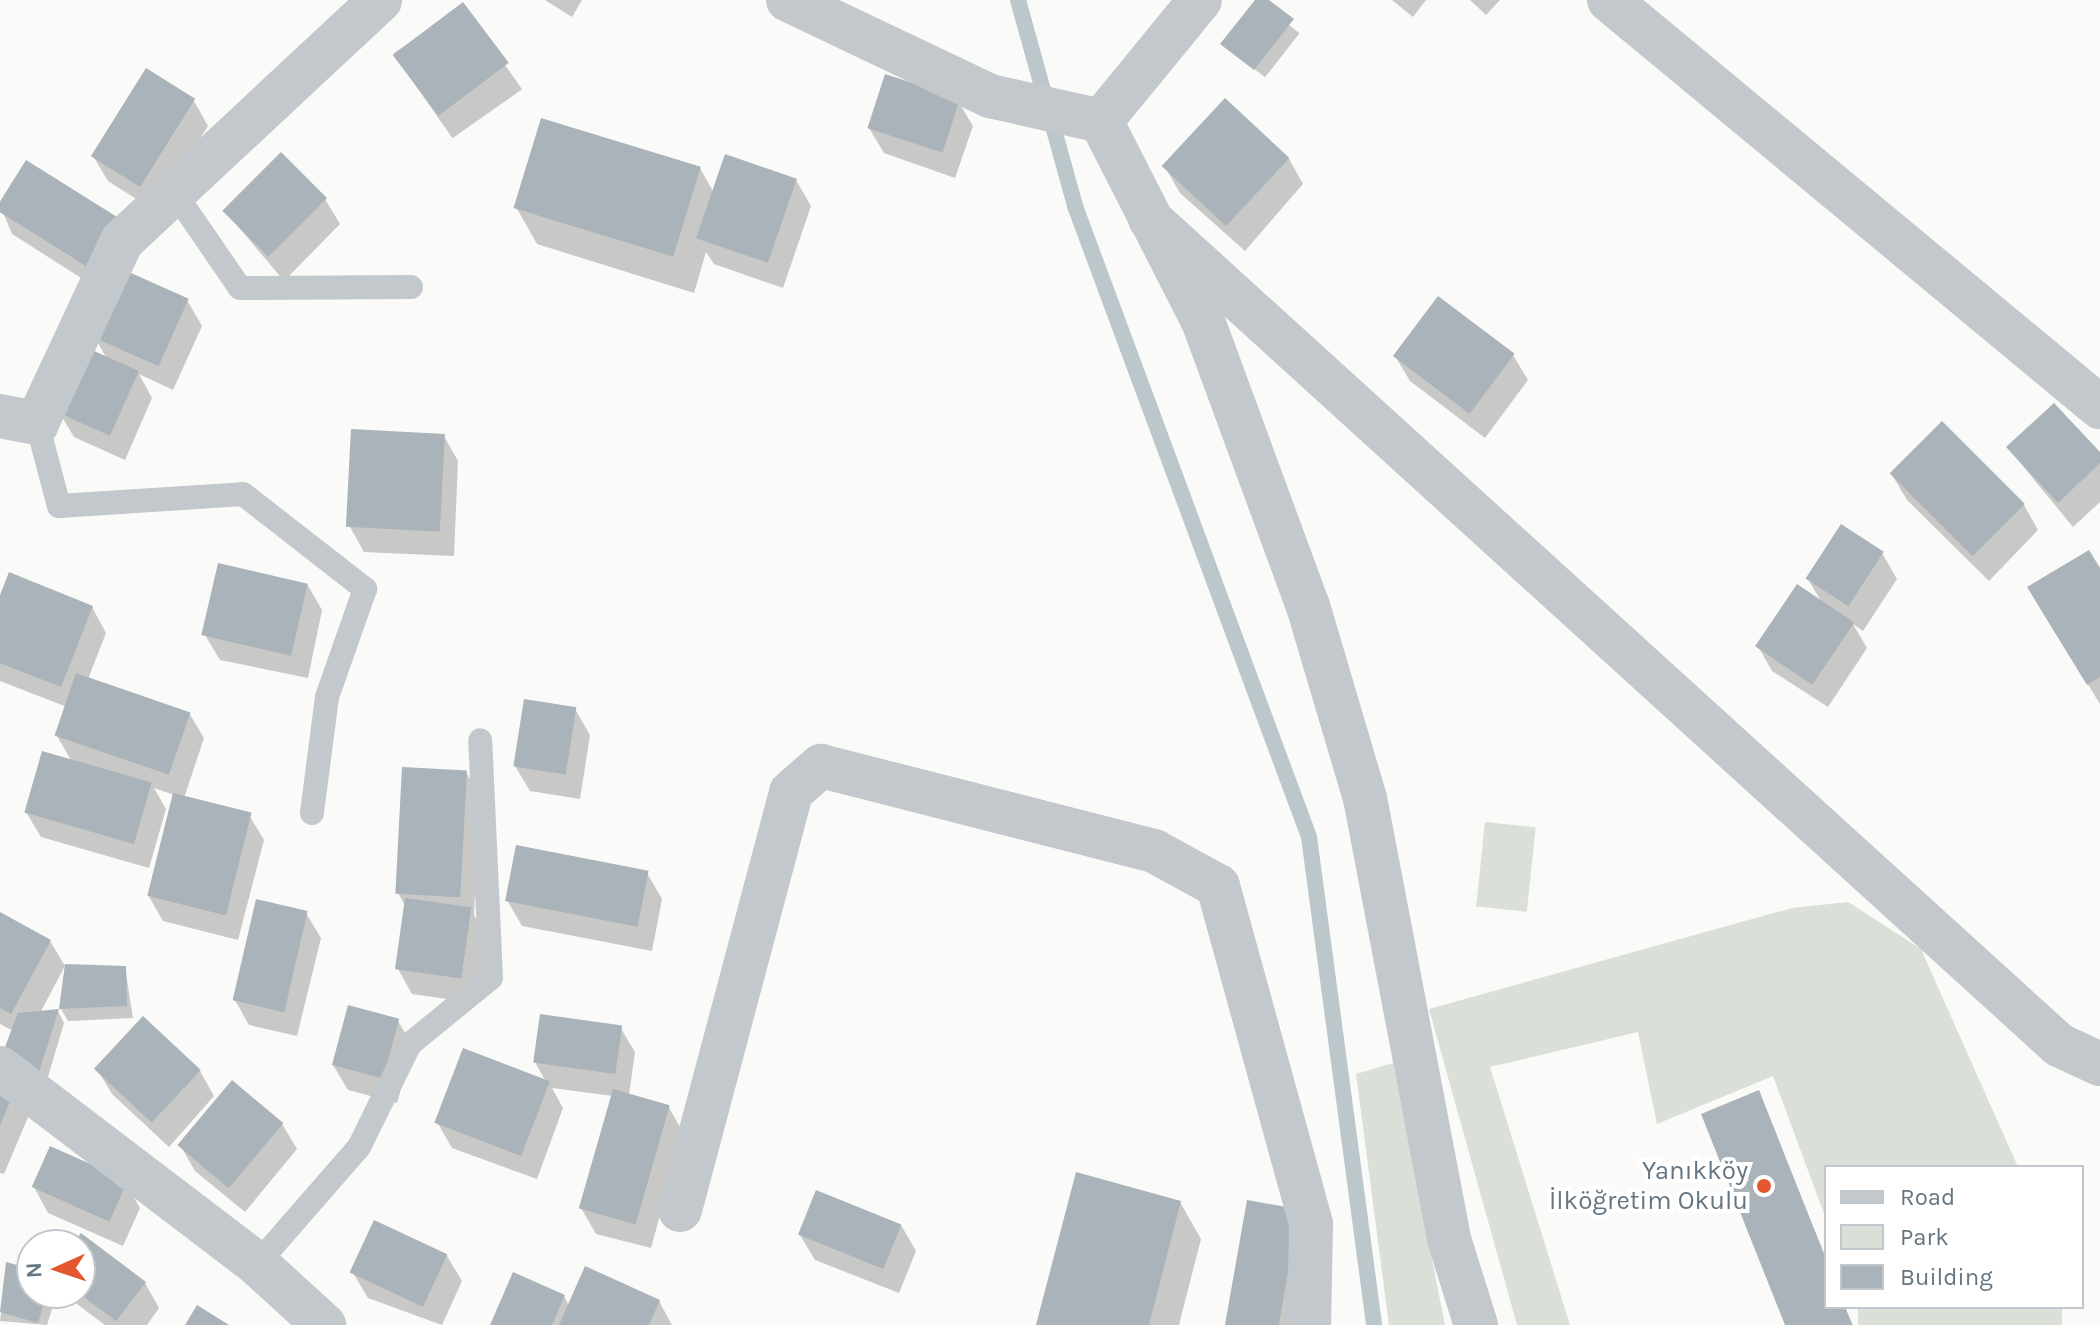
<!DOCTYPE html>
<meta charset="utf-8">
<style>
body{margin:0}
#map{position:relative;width:2100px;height:1325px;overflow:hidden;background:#fafaf8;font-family:Karla,sans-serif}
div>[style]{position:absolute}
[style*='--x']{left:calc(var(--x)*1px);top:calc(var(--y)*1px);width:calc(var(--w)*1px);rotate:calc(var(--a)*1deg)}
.green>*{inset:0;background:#dadfd7;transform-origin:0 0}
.shadow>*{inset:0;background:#0003;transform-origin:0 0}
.stream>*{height:16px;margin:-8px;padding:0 8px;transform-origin:8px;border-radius:8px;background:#bbc7cb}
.building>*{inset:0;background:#aab3b9;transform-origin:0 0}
.service>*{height:24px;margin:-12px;padding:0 12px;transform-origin:12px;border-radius:12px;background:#c3c8cc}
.minor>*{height:44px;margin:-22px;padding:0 22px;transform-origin:22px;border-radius:22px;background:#c3c8cc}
.dots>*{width:22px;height:22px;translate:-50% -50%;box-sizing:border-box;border:4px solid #fff;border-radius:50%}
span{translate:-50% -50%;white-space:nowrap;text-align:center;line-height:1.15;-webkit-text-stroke:8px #fff;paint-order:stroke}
.poi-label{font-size:26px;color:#657683}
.right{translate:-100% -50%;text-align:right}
.legend{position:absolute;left:1824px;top:1165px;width:260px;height:144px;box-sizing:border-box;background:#fff;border:2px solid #c1c8cd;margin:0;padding:10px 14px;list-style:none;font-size:24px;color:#657683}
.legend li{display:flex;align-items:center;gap:16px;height:40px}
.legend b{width:40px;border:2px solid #c1c8cd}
.north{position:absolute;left:16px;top:1229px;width:80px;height:80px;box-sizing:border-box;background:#fff;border:2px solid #c1c8cd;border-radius:50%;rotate:267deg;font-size:22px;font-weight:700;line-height:32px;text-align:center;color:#657683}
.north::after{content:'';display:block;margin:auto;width:28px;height:36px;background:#e4572e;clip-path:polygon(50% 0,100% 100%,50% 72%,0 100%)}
</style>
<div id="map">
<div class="green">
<div style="left:1485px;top:822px;width:51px;height:85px;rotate:6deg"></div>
<div style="clip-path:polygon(1848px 902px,1921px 949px,2018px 1167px,1826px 1167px,1826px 1219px,1773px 1076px,1657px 1124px,1638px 1032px,1490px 1067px,1570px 1325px,1517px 1325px,1429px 1009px,1792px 908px)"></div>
<div style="clip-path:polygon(1393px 1063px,1445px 1325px,1389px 1325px,1356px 1074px)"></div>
<div style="left:1858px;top:1307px;width:204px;height:19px"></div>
</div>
<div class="shadow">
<div style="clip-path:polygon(545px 0,582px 0,572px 17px)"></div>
<div style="left:1257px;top:0;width:54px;height:56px;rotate:38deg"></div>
<div style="clip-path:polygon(1392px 0,1426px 0,1413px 17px)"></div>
<div style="clip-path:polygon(1470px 0,1500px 0,1486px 15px)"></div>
<div style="left:463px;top:5px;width:103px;height:85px;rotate:55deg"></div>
<div style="clip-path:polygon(194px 101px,208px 126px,155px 211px,108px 181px,93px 156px)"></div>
<div style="clip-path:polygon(958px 101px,973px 126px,955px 178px,884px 153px,869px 128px)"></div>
<div style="clip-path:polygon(1289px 159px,1303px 184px,1245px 251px,1180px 193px,1165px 167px)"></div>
<div style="clip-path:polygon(26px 163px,114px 219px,100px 290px,12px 234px,0 205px)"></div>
<div style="clip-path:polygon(700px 168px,714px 193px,796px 180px,811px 206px,783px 288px,714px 264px,706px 252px,694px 293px,537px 244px,516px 207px)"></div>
<div style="clip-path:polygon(325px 199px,340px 224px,284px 281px,225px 211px)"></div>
<div style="clip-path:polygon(187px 300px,202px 326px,173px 390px,139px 374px,152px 398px,125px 460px,74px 437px,59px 412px,107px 359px,94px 336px)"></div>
<div style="clip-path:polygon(1513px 355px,1528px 380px,1485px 438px,1410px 381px,1395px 356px)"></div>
<div style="clip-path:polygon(444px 436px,458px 461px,454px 556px,364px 552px,350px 527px)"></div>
<div style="clip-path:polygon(2008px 448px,2100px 455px,2100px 502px,2073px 527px)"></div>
<div style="clip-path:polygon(1892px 475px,2024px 505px,2038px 530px,1989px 581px,1907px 500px)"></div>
<div style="clip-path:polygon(1882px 553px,1897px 579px,1863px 631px,1853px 624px,1867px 648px,1828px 707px,1772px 671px,1758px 646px,1822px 603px,1808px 579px)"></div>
<div style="clip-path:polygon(2100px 572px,2100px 704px,2044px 613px)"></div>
<div style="clip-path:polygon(307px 584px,322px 610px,308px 678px,220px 660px,205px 635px)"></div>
<div style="clip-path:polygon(0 601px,92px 607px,106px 633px,88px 679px,189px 713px,204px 738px,184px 798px,249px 815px,264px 840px,238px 940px,163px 921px,148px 895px,174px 795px,154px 788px,166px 809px,149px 868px,41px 837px,26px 812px,72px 762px,57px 736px,67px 707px,0 681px)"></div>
<div style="clip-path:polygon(575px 709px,590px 735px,580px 799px,530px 791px,515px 766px)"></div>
<div style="clip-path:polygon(466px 772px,480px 797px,474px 915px,485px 934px,475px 1003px,412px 994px,398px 969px,406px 907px,398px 893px)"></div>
<div style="clip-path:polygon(647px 873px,662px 899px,652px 951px,522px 926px,507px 900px)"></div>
<div style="clip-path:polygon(306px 913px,321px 938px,297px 1036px,249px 1025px,235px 1000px)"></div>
<div style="clip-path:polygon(0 915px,50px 941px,65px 966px,40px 1013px,58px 1011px,64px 1023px,45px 1087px,13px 1031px,0 1024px)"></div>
<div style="clip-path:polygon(125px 967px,133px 1018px,68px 1021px,61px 1009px)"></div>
<div style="clip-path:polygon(398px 1021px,413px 1046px,397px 1103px,348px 1090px,333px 1065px)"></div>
<div style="clip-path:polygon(620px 1027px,635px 1052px,629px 1095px,668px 1106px,683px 1132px,651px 1248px,596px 1234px,581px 1208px,613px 1096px,552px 1088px,563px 1108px,537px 1179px,452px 1148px,437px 1122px,546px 1082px,535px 1062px)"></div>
<div style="clip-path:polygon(97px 1069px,200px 1071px,214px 1096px,169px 1147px,112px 1094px)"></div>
<div style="clip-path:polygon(0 1083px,29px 1115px,4px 1174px,0 1173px)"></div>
<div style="clip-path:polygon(1758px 1093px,1826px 1258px,1826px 1307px,1845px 1307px,1853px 1325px,1787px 1325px)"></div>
<div style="clip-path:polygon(282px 1124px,297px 1149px,245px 1212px,195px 1171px,180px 1145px)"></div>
<div style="clip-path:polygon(125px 1182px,140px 1208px,123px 1246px,48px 1213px,34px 1187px)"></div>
<div style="clip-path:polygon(1180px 1202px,1201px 1239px,1179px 1325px,1038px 1325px)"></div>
<div style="clip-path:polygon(1298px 1210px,1298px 1325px,1229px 1325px)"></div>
<div style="clip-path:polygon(901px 1225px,916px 1251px,899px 1293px,815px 1260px,800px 1235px)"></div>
<div style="clip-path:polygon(82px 1236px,145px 1283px,159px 1308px,147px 1325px,105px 1325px,69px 1298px,66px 1293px,80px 1293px,75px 1245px)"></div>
<div style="clip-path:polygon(447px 1256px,462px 1281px,442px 1325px,368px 1298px,353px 1273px)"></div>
<div style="clip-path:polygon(7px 1264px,32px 1272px,32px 1293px,57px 1293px,47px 1325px,0 1321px)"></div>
<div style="clip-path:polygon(564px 1296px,569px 1306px,659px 1301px,672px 1325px,492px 1325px)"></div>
</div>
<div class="stream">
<div style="--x:1018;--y:0;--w:214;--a:74.5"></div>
<div style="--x:1075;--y:206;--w:673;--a:69.65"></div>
<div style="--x:1309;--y:837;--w:492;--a:82.4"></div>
</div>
<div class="building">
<div style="clip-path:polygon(1255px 0,1269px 0,1294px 19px,1254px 70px,1220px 44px)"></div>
<div style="left:463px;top:2px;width:76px;height:88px;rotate:53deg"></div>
<div style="left:146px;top:68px;width:58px;height:104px;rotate:32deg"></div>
<div style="left:885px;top:74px;width:79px;height:57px;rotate:18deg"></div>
<div style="left:1225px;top:98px;width:88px;height:93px;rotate:43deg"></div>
<div style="left:541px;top:118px;width:167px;height:94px;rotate:17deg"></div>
<div style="left:281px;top:152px;width:65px;height:83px;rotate:45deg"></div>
<div style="left:725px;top:154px;width:76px;height:89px;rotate:19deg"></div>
<div style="left:26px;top:160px;width:107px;height:58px;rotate:32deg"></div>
<div style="left:122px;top:269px;width:73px;height:74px;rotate:24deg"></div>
<div style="left:1438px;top:296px;width:96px;height:75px;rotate:37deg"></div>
<div style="left:85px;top:347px;width:59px;height:71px;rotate:24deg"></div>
<div style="clip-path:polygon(2054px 403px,2100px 452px,2100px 463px,2058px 503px,2006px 447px)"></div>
<div style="left:1942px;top:421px;width:117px;height:74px;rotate:45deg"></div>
<div style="left:351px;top:429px;width:94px;height:98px;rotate:3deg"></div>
<div style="left:1841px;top:524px;width:51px;height:65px;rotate:33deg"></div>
<div style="clip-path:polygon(2089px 550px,2100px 568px,2100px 677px,2087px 685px,2027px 587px)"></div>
<div style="left:218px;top:563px;width:92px;height:74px;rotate:13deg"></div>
<div style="clip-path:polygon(9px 572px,93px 606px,61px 687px,0 663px,0 595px)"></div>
<div style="left:1797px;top:584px;width:69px;height:75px;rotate:34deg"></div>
<div style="left:76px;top:673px;width:121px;height:66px;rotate:19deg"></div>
<div style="left:524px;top:699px;width:53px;height:68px;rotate:9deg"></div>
<div style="left:42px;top:751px;width:114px;height:64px;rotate:16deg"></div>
<div style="left:402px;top:767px;width:65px;height:127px;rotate:3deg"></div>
<div style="left:173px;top:793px;width:81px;height:106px;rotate:14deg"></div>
<div style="left:516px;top:845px;width:135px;height:57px;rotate:11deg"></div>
<div style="left:405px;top:898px;width:67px;height:72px;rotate:8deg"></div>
<div style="left:256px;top:899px;width:53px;height:104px;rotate:13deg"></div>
<div style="clip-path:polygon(0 912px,51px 940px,11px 1014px,0 1008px)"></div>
<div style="clip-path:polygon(65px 964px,126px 966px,127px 1006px,59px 1009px)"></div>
<div style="left:348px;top:1005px;width:53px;height:62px;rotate:15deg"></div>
<div style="clip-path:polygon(59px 1009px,38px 1075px,0 1060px,18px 1013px)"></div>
<div style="left:540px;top:1014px;width:83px;height:49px;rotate:8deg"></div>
<div style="left:143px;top:1016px;width:79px;height:72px;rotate:43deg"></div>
<div style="left:463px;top:1048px;width:93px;height:80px;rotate:21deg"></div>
<div style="left:232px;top:1080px;width:67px;height:85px;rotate:40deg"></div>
<div style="clip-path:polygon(0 1081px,16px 1088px,0 1125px)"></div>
<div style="left:613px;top:1089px;width:59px;height:124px;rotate:16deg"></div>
<div style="clip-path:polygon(1759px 1090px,1826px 1259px,1826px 1307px,1845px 1307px,1852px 1325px,1785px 1325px,1701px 1114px)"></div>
<div style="left:50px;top:1146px;width:85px;height:45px;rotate:24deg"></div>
<div style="clip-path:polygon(1076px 1172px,1181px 1201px,1149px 1325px,1036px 1325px)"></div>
<div style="left:816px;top:1190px;width:92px;height:48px;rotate:22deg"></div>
<div style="left:1247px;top:1200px;width:53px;height:127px;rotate:10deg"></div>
<div style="left:374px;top:1220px;width:81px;height:58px;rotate:25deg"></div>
<div style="clip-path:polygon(81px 1233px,146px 1282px,116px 1321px,80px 1294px,80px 1245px,72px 1245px)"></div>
<div style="clip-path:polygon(6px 1262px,32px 1269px,32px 1293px,47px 1293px,38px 1323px,0 1312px)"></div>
<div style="clip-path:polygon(585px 1266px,660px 1300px,649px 1325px,559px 1325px)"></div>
<div style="clip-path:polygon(513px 1272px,565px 1295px,552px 1325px,490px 1325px)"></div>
<div style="clip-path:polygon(197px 1305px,229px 1325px,185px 1325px)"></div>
</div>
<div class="service">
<div style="--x:174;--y:192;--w:116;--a:55.5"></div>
<div style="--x:240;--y:288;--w:171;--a:-0.3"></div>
<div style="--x:37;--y:423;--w:86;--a:75.2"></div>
<div style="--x:59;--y:506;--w:184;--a:-3.7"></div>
<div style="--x:243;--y:494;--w:155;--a:37.9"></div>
<div style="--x:365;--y:589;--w:114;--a:109.4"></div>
<div style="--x:327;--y:697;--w:117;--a:97.4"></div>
<div style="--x:257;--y:1264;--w:155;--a:-48.9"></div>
<div style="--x:359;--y:1147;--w:115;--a:-63.7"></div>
<div style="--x:410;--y:1044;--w:104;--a:-39.2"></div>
<div style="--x:491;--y:978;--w:238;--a:-92.6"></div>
</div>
<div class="minor">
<div style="--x:788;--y:0;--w:224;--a:25.4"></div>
<div style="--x:990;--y:96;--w:114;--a:12.7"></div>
<div style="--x:1609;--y:0;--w:638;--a:39.66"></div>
<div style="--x:1101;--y:121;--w:225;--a:63"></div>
<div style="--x:1203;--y:321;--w:304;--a:69.8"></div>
<div style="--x:1308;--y:606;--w:200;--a:73.5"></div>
<div style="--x:1365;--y:798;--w:449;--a:79.2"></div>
<div style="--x:1449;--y:1239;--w:90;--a:72.6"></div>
<div style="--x:1101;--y:121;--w:156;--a:-50.7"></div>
<div style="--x:1150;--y:219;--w:1228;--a:42.26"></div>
<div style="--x:2059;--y:1045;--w:45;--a:24.9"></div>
<div style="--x:0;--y:416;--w:38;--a:11"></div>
<div style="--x:37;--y:423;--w:201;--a:-65"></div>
<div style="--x:122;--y:241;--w:353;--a:-43"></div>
<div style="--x:0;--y:1068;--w:323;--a:37.3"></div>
<div style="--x:257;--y:1264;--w:91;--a:42.3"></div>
<div style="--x:680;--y:1210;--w:432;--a:-75.1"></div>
<div style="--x:791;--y:792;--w:40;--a:-41"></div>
<div style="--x:821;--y:766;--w:344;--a:14.3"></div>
<div style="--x:1154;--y:851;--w:73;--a:28.7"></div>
<div style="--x:1218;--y:886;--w:351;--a:74.6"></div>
<div style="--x:1311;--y:1224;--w:101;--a:91.1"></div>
</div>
<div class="dots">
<div style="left:1764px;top:1186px;background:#e4572e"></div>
</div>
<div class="poi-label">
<span class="right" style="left:1748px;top:1186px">Yanıkköy<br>İlköğretim Okulu</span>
</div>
<ul class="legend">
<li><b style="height:10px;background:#c3c8cc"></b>Road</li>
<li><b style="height:22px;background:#dadfd7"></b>Park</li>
<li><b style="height:22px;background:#aab3b9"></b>Building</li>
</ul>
<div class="north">N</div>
</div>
